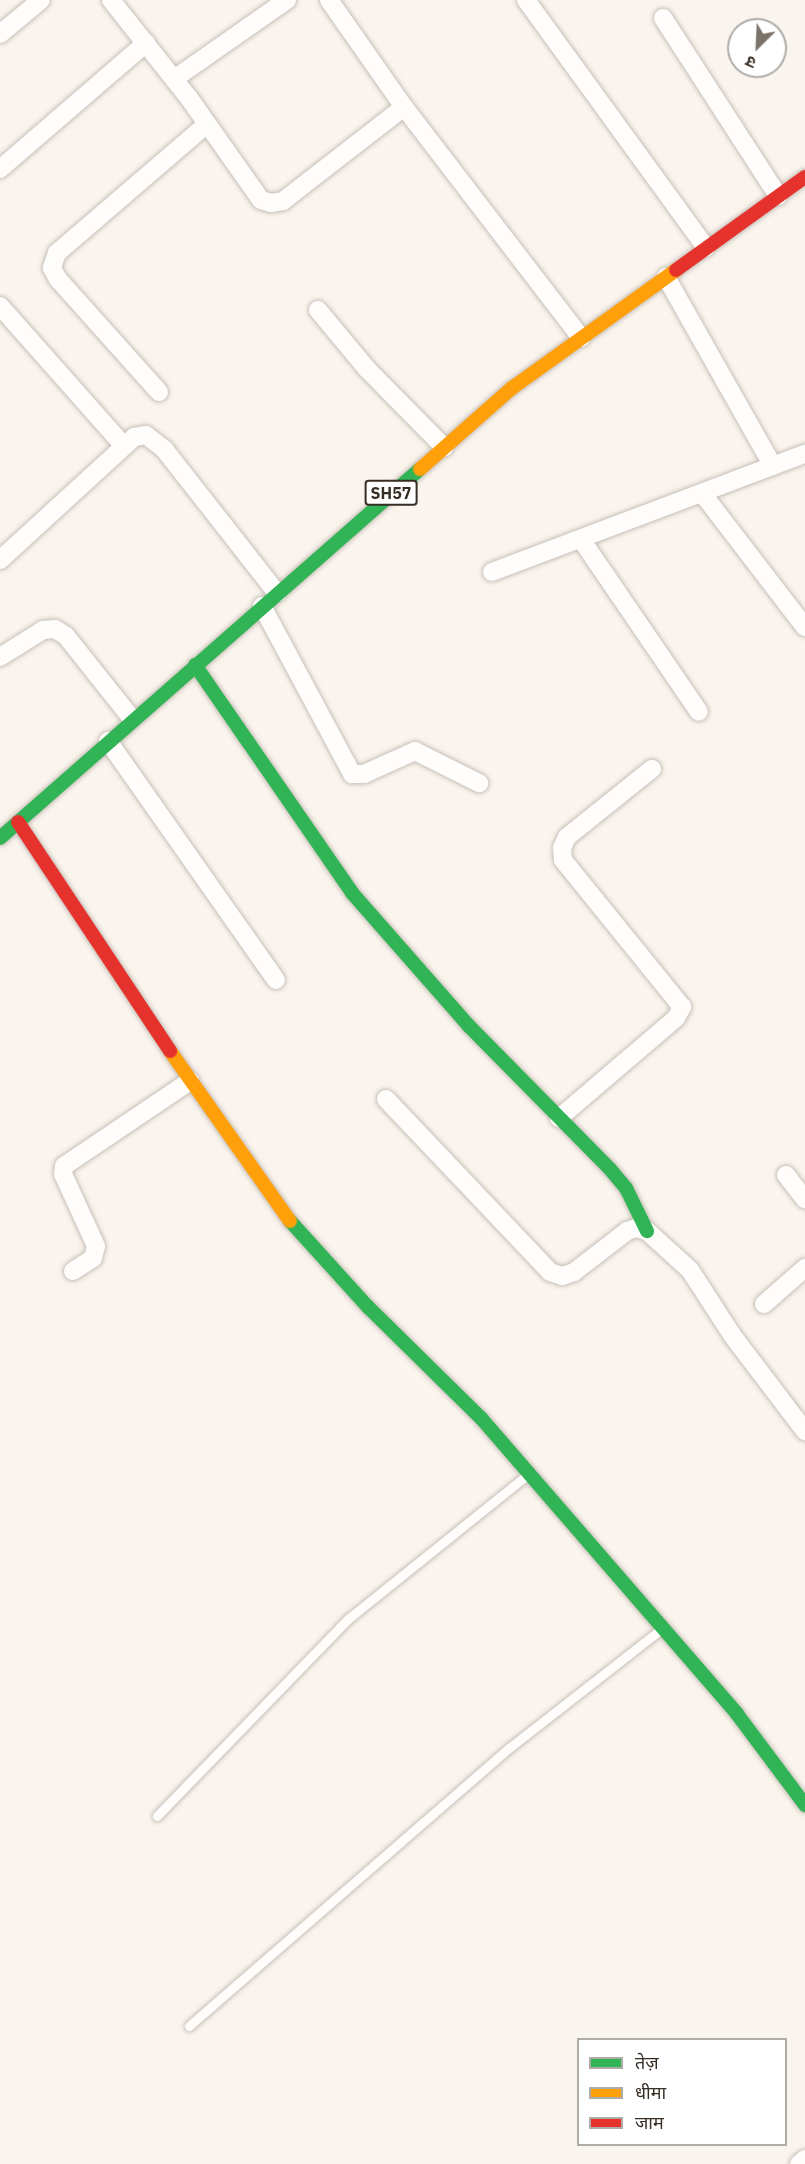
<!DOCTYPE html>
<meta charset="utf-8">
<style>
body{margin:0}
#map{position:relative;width:805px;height:2164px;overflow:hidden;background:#faf4ee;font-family:"IBM Plex Sans","Noto Sans Devanagari",sans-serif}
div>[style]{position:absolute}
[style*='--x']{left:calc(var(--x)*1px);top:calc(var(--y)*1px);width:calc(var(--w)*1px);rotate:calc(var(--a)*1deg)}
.roads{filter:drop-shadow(0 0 2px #c7c0b8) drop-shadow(0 0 2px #c7c0b8)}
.lane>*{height:9px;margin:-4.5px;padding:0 4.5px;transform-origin:4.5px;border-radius:4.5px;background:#fefdfc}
.street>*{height:18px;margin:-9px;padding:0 9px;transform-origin:9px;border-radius:9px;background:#fefdfc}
.fast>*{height:14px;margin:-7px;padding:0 7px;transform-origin:7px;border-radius:7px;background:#30b455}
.slow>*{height:14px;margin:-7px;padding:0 7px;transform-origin:7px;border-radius:7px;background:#ff9f0a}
.jam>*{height:14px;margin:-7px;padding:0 7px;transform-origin:7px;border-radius:7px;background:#e5322d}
span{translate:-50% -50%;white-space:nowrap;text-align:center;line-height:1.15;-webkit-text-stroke:6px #fff;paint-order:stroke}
.shield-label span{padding:2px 4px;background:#fff;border:2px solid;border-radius:4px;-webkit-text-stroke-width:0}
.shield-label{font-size:16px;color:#362d23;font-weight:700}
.legend{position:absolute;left:577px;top:2038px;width:210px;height:108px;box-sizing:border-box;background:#fff;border:2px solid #afaba7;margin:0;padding:8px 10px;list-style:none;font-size:18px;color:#362d23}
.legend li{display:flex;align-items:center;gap:12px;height:30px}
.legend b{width:30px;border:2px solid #afaba7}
.north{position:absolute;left:727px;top:18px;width:60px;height:60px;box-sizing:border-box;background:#fff;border:2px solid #afaba7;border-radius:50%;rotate:204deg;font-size:16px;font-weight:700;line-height:24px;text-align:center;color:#362d23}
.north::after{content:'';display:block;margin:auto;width:21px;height:27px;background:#7b736a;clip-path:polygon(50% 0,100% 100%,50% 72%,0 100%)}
</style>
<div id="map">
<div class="roads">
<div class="lane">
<div style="--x:157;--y:1816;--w:274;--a:-45.9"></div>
<div style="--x:348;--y:1619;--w:230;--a:-38.8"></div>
<div style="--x:189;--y:2026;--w:424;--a:-41"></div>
<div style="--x:509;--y:1748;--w:192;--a:-38"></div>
</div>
<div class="street">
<div style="--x:111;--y:0;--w:125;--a:51.5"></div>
<div style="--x:189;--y:98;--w:125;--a:54.8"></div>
<div style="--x:261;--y:200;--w:10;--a:17"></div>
<div style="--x:271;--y:203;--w:12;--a:-9"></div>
<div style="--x:283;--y:201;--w:153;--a:-37.8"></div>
<div style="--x:329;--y:0;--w:131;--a:55"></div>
<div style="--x:404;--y:107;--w:291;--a:52.5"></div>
<div style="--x:526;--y:0;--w:306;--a:54"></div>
<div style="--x:663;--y:18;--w:212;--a:57.1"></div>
<div style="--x:0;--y:34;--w:53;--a:-39.7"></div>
<div style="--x:174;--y:79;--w:138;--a:-35"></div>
<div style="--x:0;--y:169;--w:193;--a:-40.8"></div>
<div style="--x:666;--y:277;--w:217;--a:60.5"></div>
<div style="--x:0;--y:306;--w:187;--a:48.5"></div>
<div style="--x:318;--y:310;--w:77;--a:50.3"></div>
<div style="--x:367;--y:369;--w:110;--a:45.4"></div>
<div style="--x:159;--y:392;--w:152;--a:-131.8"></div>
<div style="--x:58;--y:279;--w:13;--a:-119"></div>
<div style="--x:52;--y:268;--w:16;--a:-72"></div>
<div style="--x:57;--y:253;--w:198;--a:-40.7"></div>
<div style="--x:702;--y:493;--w:169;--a:52.5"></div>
<div style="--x:581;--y:539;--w:209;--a:55.7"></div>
<div style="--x:0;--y:560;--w:182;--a:-42.5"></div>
<div style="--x:134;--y:437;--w:12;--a:-9"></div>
<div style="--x:146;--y:435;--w:23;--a:38"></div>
<div style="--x:164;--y:449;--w:183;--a:51.9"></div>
<div style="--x:492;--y:572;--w:335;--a:-20.7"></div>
<div style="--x:262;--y:606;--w:191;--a:61.8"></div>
<div style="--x:352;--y:774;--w:12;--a:0"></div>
<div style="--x:364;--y:774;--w:56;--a:-24.3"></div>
<div style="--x:415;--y:751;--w:72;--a:26.6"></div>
<div style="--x:0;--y:657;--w:51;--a:-32.1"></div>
<div style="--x:43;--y:630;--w:12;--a:-5"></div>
<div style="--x:55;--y:629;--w:13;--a:32"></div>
<div style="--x:66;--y:636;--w:106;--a:51.5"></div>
<div style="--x:108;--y:741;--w:292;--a:54.9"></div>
<div style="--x:386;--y:1099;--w:238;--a:46.5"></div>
<div style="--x:550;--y:1272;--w:13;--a:18"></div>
<div style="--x:562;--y:1276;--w:13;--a:-18"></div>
<div style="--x:574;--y:1272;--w:67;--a:-37.7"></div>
<div style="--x:627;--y:1231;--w:9;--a:-18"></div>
<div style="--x:636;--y:1228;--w:11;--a:15"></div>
<div style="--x:647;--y:1231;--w:58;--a:42.2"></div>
<div style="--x:690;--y:1270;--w:77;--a:57.1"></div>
<div style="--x:732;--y:1335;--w:121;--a:52.8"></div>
<div style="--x:559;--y:1118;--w:154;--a:-40.5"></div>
<div style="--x:676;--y:1018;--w:13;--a:-61"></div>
<div style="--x:682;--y:1007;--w:189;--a:-129"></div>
<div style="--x:563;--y:860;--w:12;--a:-95"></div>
<div style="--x:562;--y:848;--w:12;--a:-66"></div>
<div style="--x:567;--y:837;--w:109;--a:-38.7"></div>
<div style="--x:786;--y:1175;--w:31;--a:52"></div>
<div style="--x:73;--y:1271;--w:24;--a:-33"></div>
<div style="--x:93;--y:1258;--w:12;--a:-76"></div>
<div style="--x:96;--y:1246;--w:79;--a:-114.6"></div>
<div style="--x:63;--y:1174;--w:8;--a:-83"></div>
<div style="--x:64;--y:1166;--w:152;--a:-34"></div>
<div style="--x:764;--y:1304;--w:55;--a:-41.3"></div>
<div style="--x:799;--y:2164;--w:8;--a:-40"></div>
</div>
<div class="fast">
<div style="--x:195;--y:665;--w:277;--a:55.4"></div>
<div style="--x:352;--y:893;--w:176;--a:48.7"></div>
<div style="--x:468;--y:1025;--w:202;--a:45.4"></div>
<div style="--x:610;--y:1169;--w:25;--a:50"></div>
<div style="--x:626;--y:1188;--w:48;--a:64"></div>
<div style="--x:0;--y:838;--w:559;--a:-41.3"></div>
<div style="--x:290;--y:1221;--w:116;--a:47.8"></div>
<div style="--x:368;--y:1307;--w:158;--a:44.5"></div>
<div style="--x:481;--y:1418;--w:391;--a:49.1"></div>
<div style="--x:737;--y:1714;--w:114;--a:53.2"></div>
</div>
<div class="slow">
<div style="--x:420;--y:469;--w:123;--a:-41.4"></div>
<div style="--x:512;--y:388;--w:202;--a:-35.7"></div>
<div style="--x:170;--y:1051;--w:208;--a:54.8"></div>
</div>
<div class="jam">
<div style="--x:676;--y:270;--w:159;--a:-35.8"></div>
<div style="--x:18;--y:822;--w:275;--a:56.4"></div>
</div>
</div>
<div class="shield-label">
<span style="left:391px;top:493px">SH57</span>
</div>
<ul class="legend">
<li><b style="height:8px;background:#30b455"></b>तेज़</li>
<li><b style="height:8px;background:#ff9f0a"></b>धीमा</li>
<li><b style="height:8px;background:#e5322d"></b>जाम</li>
</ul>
<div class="north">उ</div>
</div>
